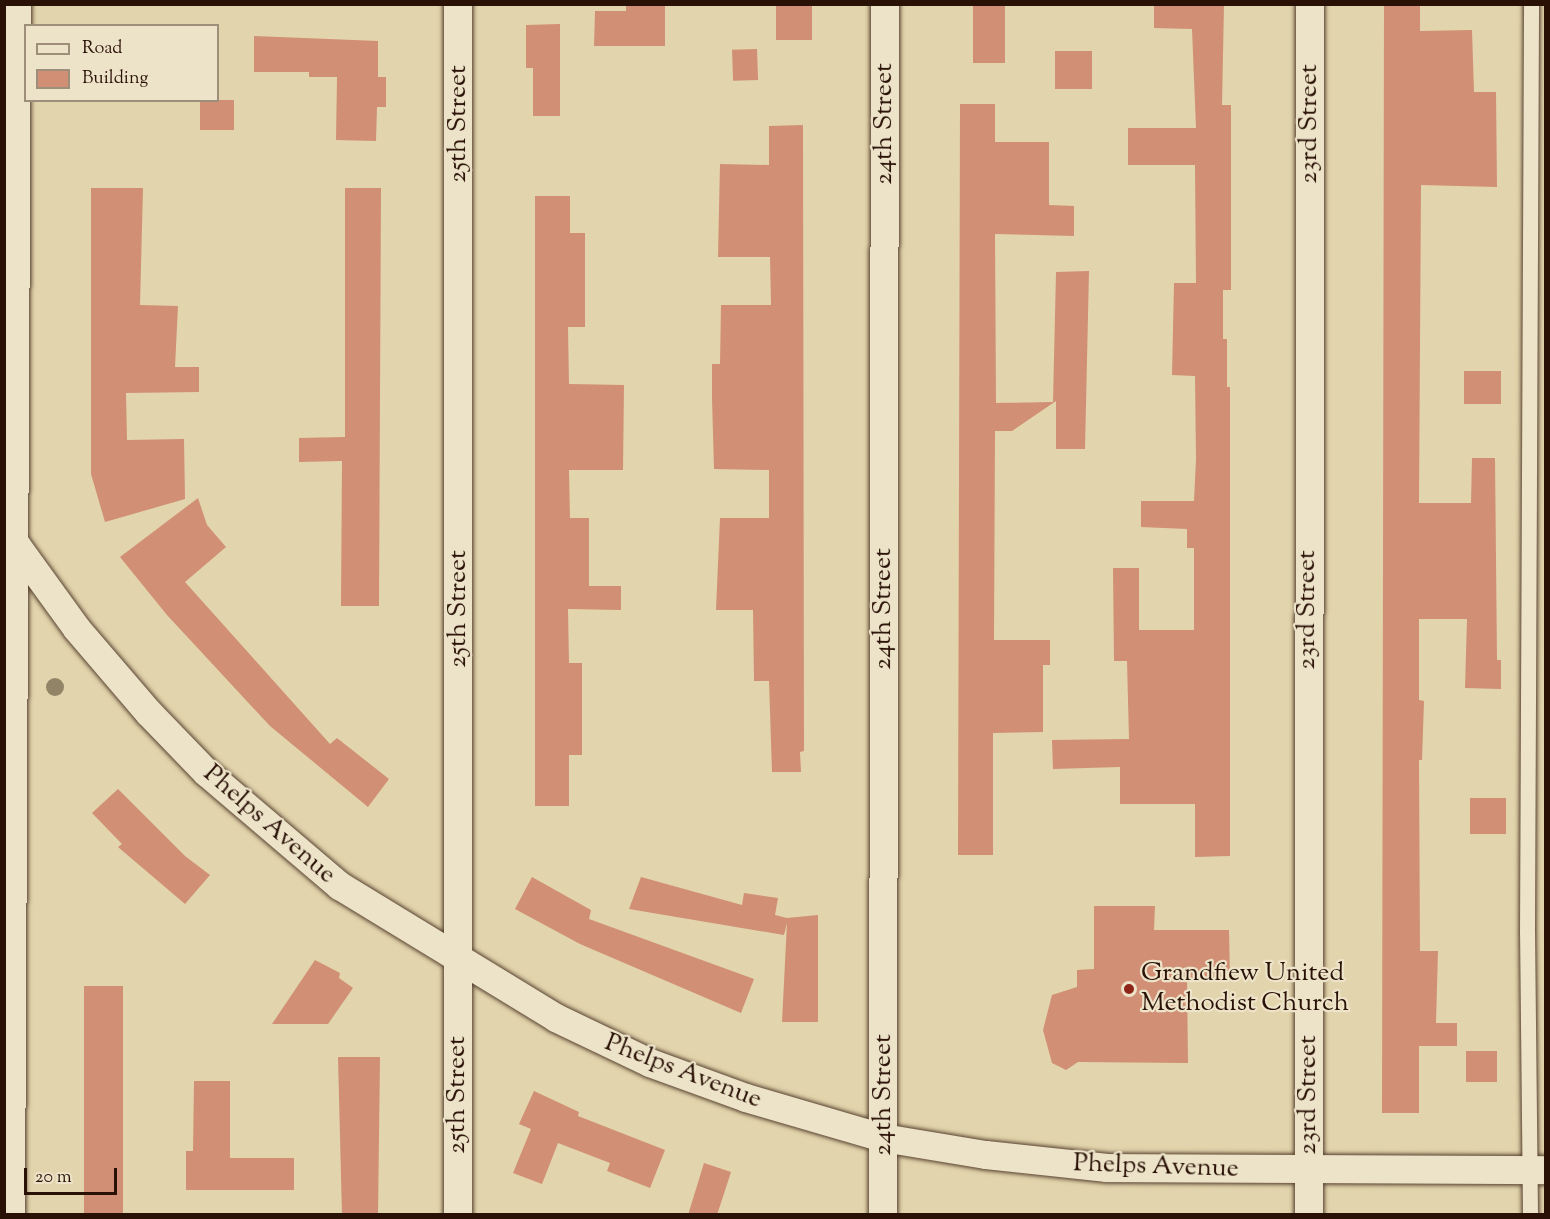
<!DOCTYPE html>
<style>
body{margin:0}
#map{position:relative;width:1550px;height:1219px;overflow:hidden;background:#e2d4ac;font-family:"Sorts Mill Goudy",serif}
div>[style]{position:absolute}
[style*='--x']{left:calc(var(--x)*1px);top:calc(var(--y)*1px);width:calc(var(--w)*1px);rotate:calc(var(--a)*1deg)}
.building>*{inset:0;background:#d18f75;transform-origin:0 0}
.roads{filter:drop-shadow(0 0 2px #584230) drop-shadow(0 0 2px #584230)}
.service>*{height:15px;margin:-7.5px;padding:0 7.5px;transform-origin:7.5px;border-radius:7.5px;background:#ece3c9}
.minor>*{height:28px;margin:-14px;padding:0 14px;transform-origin:14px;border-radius:14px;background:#ece3c9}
.trees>*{width:18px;height:18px;margin:-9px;border-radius:50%;background:#928567}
.dots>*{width:16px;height:16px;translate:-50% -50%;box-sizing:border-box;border:3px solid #ece3c9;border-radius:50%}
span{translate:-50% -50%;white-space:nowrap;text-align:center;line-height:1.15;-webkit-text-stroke:4.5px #ece3c9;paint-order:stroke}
.street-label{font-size:26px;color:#2a1106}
.poi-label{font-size:26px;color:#2a1106}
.left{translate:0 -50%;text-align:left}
.frame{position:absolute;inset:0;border:6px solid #2a1106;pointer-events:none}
.legend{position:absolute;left:24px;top:24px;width:195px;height:78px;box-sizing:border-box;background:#ece3c9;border:2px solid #9e8f7b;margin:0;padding:8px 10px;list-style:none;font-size:18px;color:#2a1106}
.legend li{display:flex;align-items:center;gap:12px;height:30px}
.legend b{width:30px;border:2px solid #9e8f7b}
.scale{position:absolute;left:24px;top:1168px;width:93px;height:27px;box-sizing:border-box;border:3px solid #2a1106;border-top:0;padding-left:8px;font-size:18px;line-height:21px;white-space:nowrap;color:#2a1106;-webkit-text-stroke:4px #ece3c9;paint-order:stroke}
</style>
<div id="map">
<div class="building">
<div style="left:776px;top:4px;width:36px;height:36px"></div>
<div style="left:973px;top:4px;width:32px;height:59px"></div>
<div style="clip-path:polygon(1154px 4px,1224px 4px,1222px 105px,1231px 105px,1231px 290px,1223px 290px,1223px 339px,1227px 339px,1227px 387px,1230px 387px,1230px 856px,1195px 857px,1195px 804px,1120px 804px,1120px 767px,1053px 769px,1052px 740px,1129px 739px,1127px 661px,1114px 661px,1113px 568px,1139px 568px,1139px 630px,1194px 630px,1194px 548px,1187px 548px,1187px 529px,1141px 527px,1141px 501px,1194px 501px,1196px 459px,1195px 376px,1172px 375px,1174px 283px,1196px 283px,1195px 165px,1128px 165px,1128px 128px,1196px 128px,1192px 29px,1154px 28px)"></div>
<div style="clip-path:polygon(1384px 4px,1420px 4px,1420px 31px,1472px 30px,1474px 92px,1496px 92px,1497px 187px,1421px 185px,1419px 503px,1471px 503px,1472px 458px,1495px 458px,1497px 660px,1501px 660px,1501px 689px,1465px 688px,1467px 619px,1419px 619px,1419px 700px,1424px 701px,1422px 760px,1419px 760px,1420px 951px,1438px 951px,1436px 1023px,1457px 1023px,1457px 1046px,1419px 1046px,1419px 1113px,1382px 1113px)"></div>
<div style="clip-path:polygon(626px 6px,665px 6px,665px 46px,594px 46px,595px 11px,626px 11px)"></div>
<div style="clip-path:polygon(560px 24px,560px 116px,533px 116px,533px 68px,526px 68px,526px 25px)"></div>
<div style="clip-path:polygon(254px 36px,378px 41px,378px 77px,386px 77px,386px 107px,377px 107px,376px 141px,336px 140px,337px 77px,309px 77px,309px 72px,254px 72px)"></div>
<div style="left:757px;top:49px;width:31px;height:25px;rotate:88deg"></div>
<div style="left:1055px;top:51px;width:37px;height:38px"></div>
<div style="left:200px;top:100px;width:34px;height:30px"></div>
<div style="clip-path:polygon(960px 104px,995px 104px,995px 142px,1049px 142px,1049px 205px,1074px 206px,1074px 236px,995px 234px,996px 403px,1053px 402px,1056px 272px,1089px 271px,1085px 449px,1056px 449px,1056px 401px,1012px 431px,995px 431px,994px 640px,1050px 640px,1050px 665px,1043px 665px,1043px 732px,993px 733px,993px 855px,958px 855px)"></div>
<div style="clip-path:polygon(803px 125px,804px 751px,800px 752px,801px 772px,772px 772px,769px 681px,754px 681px,753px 610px,716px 610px,720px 518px,769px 518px,769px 470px,714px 469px,712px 398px,712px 364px,720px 364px,721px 305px,771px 305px,770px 257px,718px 257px,720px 164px,769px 165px,769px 126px)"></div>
<div style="clip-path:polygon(91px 188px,143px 188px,140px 305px,178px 306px,175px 367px,199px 367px,199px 392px,126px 393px,127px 440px,184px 439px,185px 499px,105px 522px,91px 474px)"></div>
<div style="clip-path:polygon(345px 188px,381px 188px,379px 606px,341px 606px,342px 461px,299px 462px,299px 438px,345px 437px)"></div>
<div style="clip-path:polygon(535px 196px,570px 196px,570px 233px,585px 233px,585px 327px,568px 327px,569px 384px,624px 385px,623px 470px,569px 470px,570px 518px,589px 518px,589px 586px,621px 586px,621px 610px,568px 609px,569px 663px,582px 663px,582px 755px,569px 755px,569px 806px,535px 806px)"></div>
<div style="left:1464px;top:371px;width:37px;height:33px"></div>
<div style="clip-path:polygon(198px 498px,207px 525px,226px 547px,185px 582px,330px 744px,337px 738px,389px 779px,368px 807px,270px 726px,167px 615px,120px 557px)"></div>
<div style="clip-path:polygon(118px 789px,185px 856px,210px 875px,185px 904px,118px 847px,122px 844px,92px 813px)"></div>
<div style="left:1470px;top:798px;width:36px;height:36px"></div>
<div style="clip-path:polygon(532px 877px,591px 910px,589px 919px,754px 979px,741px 1013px,580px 944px,515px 909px)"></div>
<div style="clip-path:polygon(641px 877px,742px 905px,744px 893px,778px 898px,775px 915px,787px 918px,818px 915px,818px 1022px,782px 1022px,787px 923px,784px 935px,629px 909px)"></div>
<div style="clip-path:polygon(1094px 906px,1155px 906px,1154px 930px,1229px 930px,1230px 979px,1187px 979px,1188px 1063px,1078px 1062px,1066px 1070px,1052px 1063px,1043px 1030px,1052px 995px,1077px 987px,1077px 970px,1094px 969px)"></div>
<div style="clip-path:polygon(315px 960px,340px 973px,339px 978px,353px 988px,328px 1024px,272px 1024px)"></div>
<div style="left:84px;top:986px;width:39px;height:229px"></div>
<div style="left:1466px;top:1051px;width:31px;height:31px"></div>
<div style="clip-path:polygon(338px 1057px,380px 1057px,378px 1215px,342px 1215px)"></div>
<div style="clip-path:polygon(194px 1081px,230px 1081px,230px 1158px,294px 1158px,294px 1190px,186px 1190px,186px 1151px,193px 1151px)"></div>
<div style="clip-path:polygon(534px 1091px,579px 1112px,578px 1116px,665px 1150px,650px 1188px,607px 1171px,610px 1163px,558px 1143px,542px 1184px,513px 1173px,531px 1129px,519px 1124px)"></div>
<div style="clip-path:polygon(704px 1163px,731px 1172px,717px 1215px,688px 1215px)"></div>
</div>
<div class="roads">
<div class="service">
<div style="--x:1530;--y:1214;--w:282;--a:-90.6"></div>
<div style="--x:1527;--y:932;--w:928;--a:-89.75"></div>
</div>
<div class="minor">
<div style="--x:4;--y:546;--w:13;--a:0"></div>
<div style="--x:17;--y:546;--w:102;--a:54.1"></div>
<div style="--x:77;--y:629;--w:111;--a:49.4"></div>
<div style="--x:149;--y:713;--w:83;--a:46"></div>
<div style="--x:207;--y:773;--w:175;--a:40.4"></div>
<div style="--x:340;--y:886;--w:253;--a:31.4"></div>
<div style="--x:556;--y:1018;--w:104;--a:25.6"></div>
<div style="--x:650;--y:1063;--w:102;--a:20"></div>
<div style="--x:746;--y:1098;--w:143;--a:16.3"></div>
<div style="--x:883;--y:1138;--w:104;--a:9.4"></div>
<div style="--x:986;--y:1155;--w:122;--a:6.1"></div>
<div style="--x:1107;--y:1168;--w:439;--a:0.3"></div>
<div style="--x:11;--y:1214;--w:1210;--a:-89.72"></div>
<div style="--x:458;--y:1214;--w:1210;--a:-90"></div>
<div style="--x:883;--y:1214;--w:1210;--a:-89.91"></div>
<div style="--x:1309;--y:1214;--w:1210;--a:-89.95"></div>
</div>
</div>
<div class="trees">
<div style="left:55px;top:687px"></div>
</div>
<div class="dots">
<div style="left:1129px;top:989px;background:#8f2418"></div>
</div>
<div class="street-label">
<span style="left:459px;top:124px;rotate:-90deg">25th Street</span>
<span style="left:885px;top:124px;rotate:-90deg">24th Street</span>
<span style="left:1310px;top:124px;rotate:-90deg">23rd Street</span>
<span style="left:459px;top:609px;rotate:-90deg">25th Street</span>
<span style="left:884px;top:609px;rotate:-90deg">24th Street</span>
<span style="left:1308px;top:610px;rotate:-90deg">23rd Street</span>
<span style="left:269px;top:825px;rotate:41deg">Phelps Avenue</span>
<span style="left:683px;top:1072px;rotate:21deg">Phelps Avenue</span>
<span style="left:458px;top:1095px;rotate:-90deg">25th Street</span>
<span style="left:884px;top:1095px;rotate:-90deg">24th Street</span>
<span style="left:1309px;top:1095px;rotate:-90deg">23rd Street</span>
<span style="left:1156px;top:1167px;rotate:2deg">Phelps Avenue</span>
</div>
<div class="poi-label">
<span class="left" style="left:1141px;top:989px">Grandfiew United<br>Methodist Church</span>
</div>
<div class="frame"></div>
<ul class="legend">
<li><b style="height:8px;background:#ece3c9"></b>Road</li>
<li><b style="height:16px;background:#d18f75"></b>Building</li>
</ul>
<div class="scale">20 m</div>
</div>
